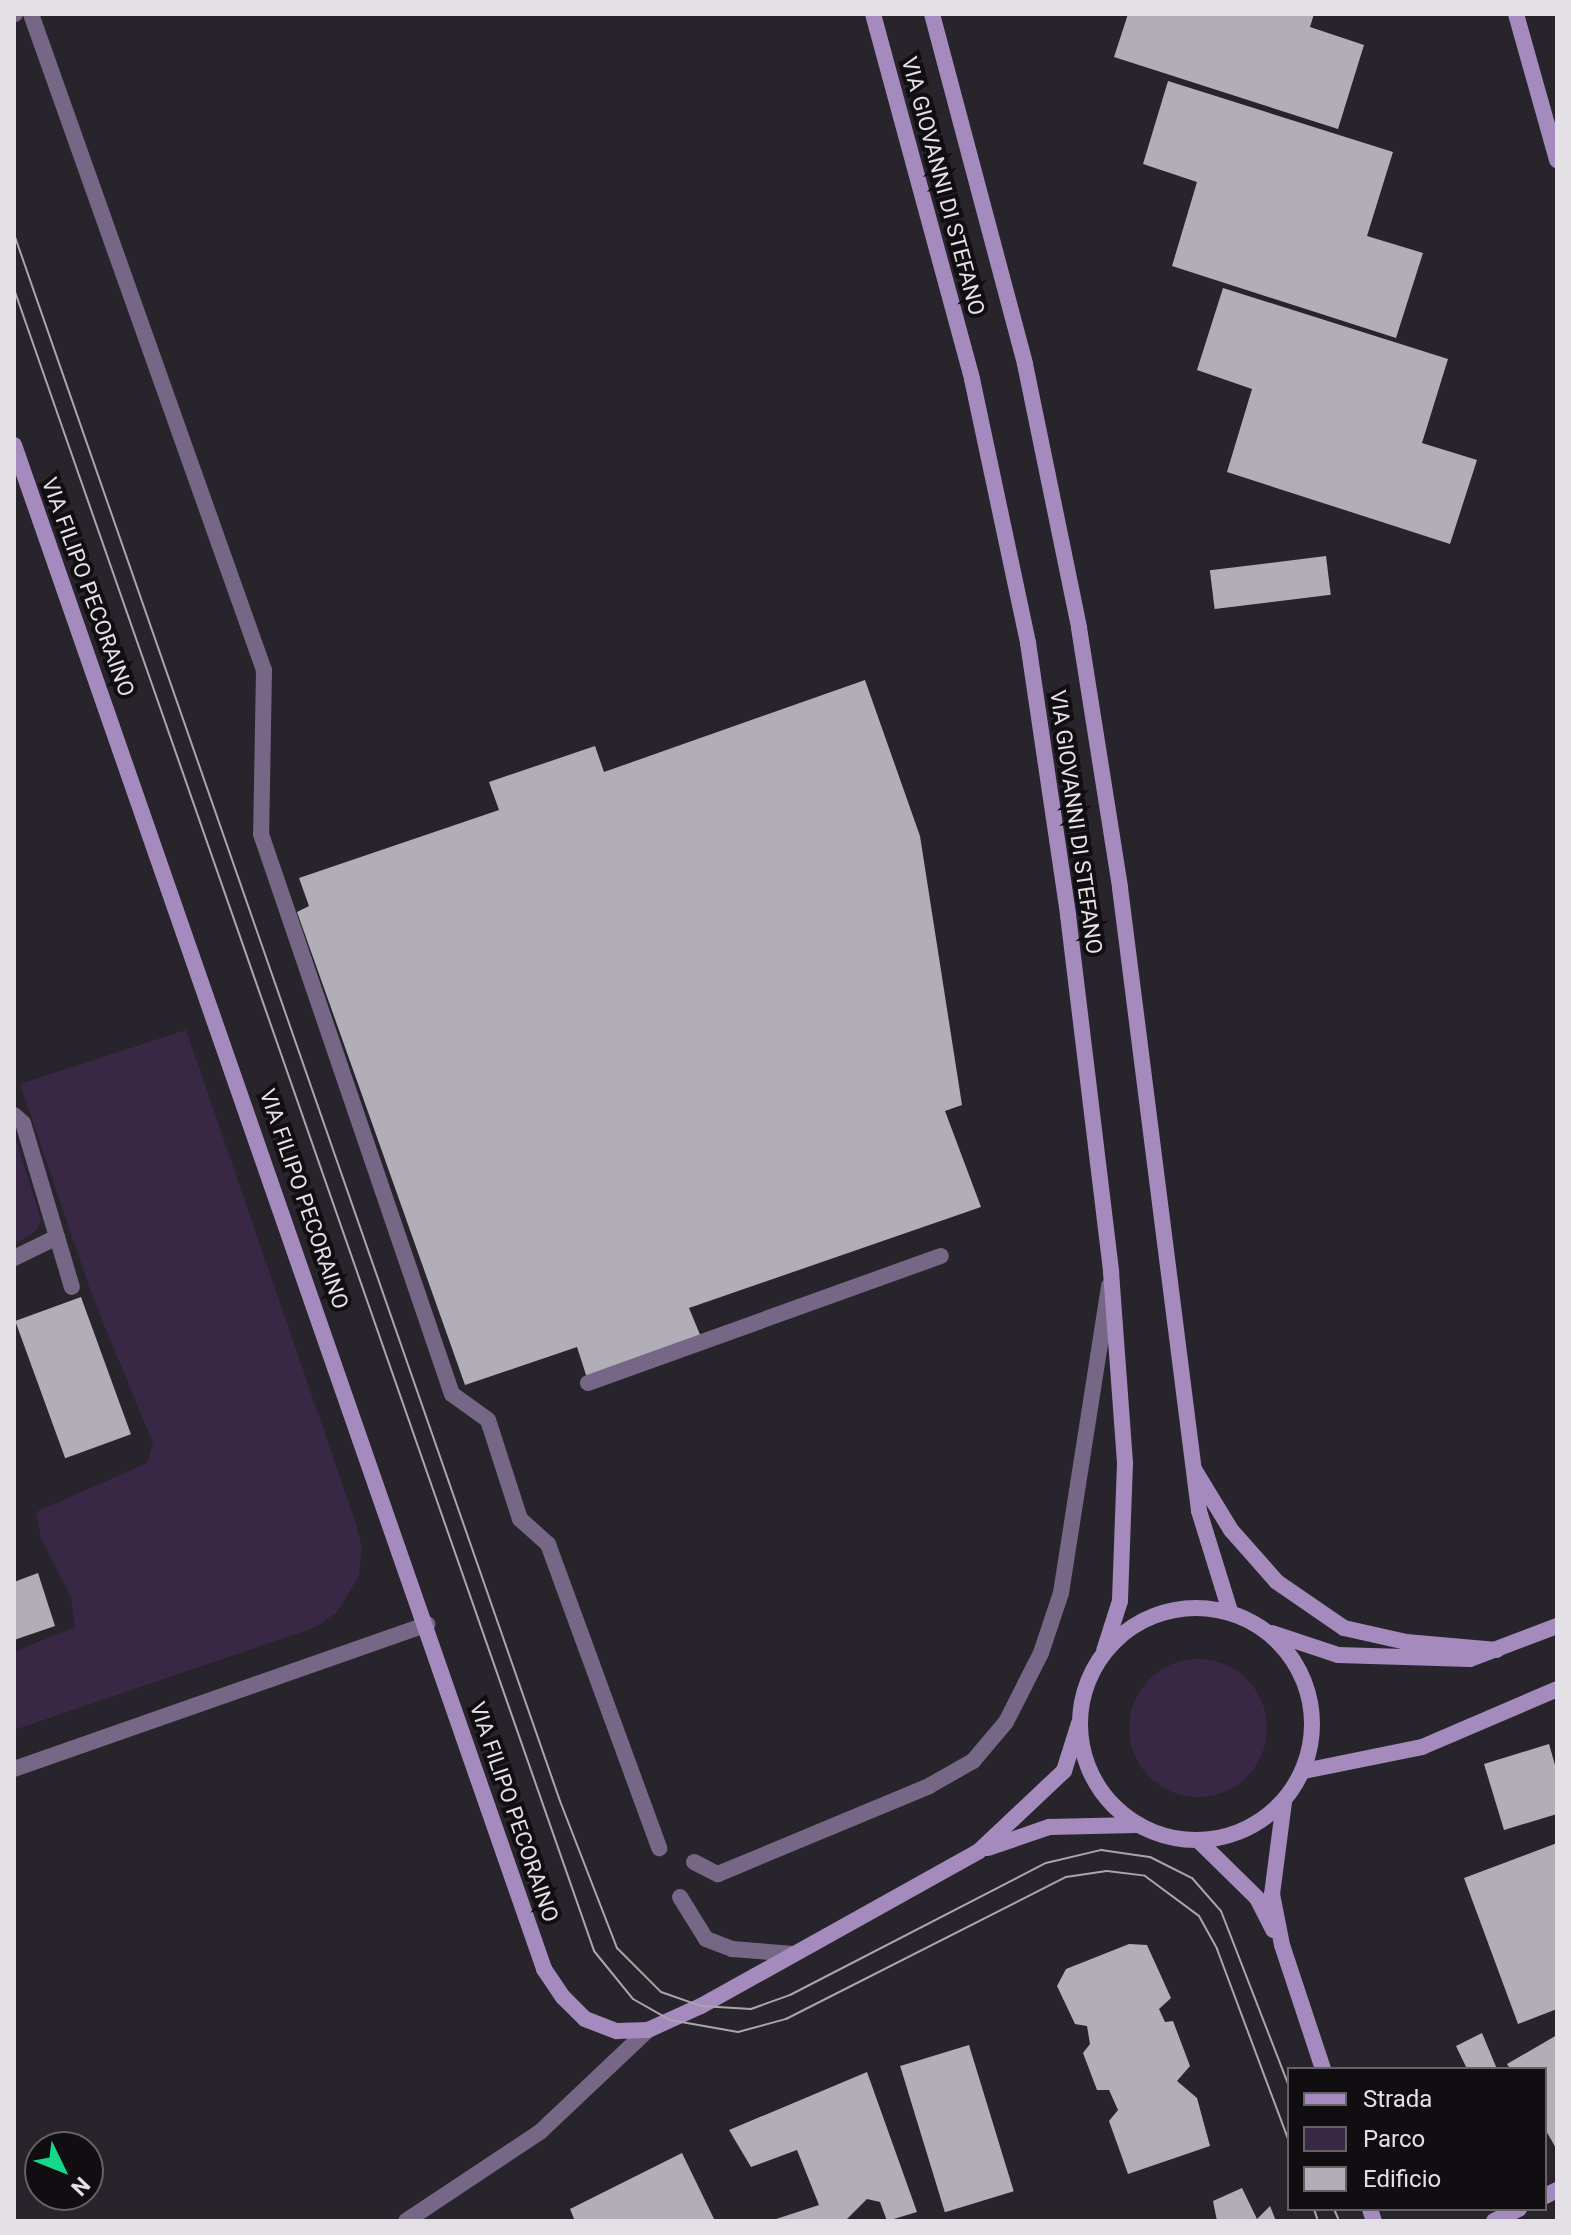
<!DOCTYPE html>
<style>
body{margin:0}
#map{position:relative;width:1571px;height:2235px;overflow:hidden;background:#28242b;font-family:Roboto,sans-serif}
div>[style]{position:absolute}
[style*='--x']{left:calc(var(--x)*1px);top:calc(var(--y)*1px);width:calc(var(--w)*1px);rotate:calc(var(--a)*1deg)}
.green>*{inset:0;background:#382845}
.round{border-radius:50%}
.building>*{inset:0;background:#b2aeb7;transform-origin:0 0}
.lane>*{height:16px;margin:-8px;padding:0 8px;transform-origin:8px;border-radius:8px;background:#776786}
.street>*{height:16px;margin:-8px;padding:0 8px;transform-origin:8px;border-radius:8px;background:#776786}
.secondary>*{height:16px;margin:-8px;padding:0 8px;transform-origin:8px;border-radius:8px;background:#a58bbd}
.secondary>.ring{margin:-8px;padding:0;box-sizing:content-box;background:none;border:16px solid #a58bbd;border-radius:50%}
.tram>*{height:2px;margin:-1px;padding:0 1px;transform-origin:1px;border-radius:1px;background:#a9a6ac}
span{translate:-50% -50%;white-space:nowrap;text-align:center;line-height:1.15;-webkit-text-stroke:8px #100e11;paint-order:stroke}
.street-label{font-size:22px;color:#e4e1e6}
.frame{position:absolute;inset:0;border:16px solid #e4e1e6;pointer-events:none}
.legend{position:absolute;left:1287px;top:2067px;width:260px;height:144px;box-sizing:border-box;background:#100e11;border:2px solid #656266;margin:0;padding:10px 14px;list-style:none;font-size:24px;color:#e4e1e6}
.legend li{display:flex;align-items:center;gap:16px;height:40px}
.legend b{width:40px;border:2px solid #656266}
.north{position:absolute;left:24px;top:2131px;width:80px;height:80px;box-sizing:border-box;background:#100e11;border:2px solid #656266;border-radius:50%;rotate:133deg;font-size:22px;font-weight:700;line-height:32px;text-align:center;color:#e4e1e6}
.north::after{content:'';display:block;margin:auto;width:28px;height:36px;background:#13d989;clip-path:polygon(50% 0,100% 100%,50% 72%,0 100%)}
</style>
<div id="map">
<div class="green">
<div style="clip-path:polygon(186px 1030px,355px 1521px,362px 1547px,359px 1576px,337px 1612px,316px 1627px,14px 1730px,14px 1652px,75px 1627px,71px 1597px,41px 1538px,36px 1512px,147px 1463px,153px 1443px,93px 1298px,20px 1084px)"></div>
<div style="clip-path:polygon(14px 1133px,41px 1220px,37px 1230px,14px 1245px)"></div>
<div class="round" style="left:1129px;top:1659px;width:138px;height:138px"></div>
</div>
<div class="building">
<div style="clip-path:polygon(1128px 14px,1314px 14px,1310px 27px,1364px 45px,1338px 129px,1114px 57px)"></div>
<div style="clip-path:polygon(1168px 81px,1393px 152px,1367px 236px,1423px 253px,1396px 338px,1172px 266px,1197px 182px,1143px 164px)"></div>
<div style="clip-path:polygon(1223px 288px,1448px 359px,1422px 443px,1477px 460px,1450px 544px,1227px 472px,1252px 389px,1197px 370px)"></div>
<div style="left:1326px;top:556px;width:39px;height:117px;rotate:83deg"></div>
<div style="clip-path:polygon(865px 680px,920px 836px,962px 1105px,945px 1111px,981px 1207px,689px 1308px,701px 1337px,587px 1378px,577px 1347px,465px 1385px,297px 912px,309px 906px,299px 878px,499px 810px,489px 782px,595px 746px,604px 772px)"></div>
<div style="left:81px;top:1297px;width:146px;height:70px;rotate:70deg"></div>
<div style="clip-path:polygon(38px 1573px,55px 1626px,14px 1640px,14px 1582px)"></div>
<div style="clip-path:polygon(1549px 1744px,1557px 1772px,1557px 1814px,1504px 1830px,1484px 1764px)"></div>
<div style="clip-path:polygon(1557px 1843px,1557px 2009px,1518px 2024px,1464px 1878px)"></div>
<div style="clip-path:polygon(1129px 1944px,1147px 1945px,1171px 1998px,1159px 2009px,1165px 2022px,1173px 2021px,1190px 2066px,1177px 2081px,1197px 2098px,1210px 2146px,1128px 2174px,1109px 2121px,1118px 2110px,1109px 2090px,1097px 2090px,1083px 2053px,1090px 2044px,1087px 2026px,1075px 2024px,1057px 1986px,1066px 1969px)"></div>
<div style="clip-path:polygon(1482px 2033px,1497px 2069px,1467px 2069px,1456px 2046px)"></div>
<div style="clip-path:polygon(1557px 2035px,1557px 2150px,1545px 2129px,1545px 2069px,1510px 2069px,1507px 2064px)"></div>
<div style="left:969px;top:2045px;width:153px;height:72px;rotate:73deg"></div>
<div style="clip-path:polygon(867px 2072px,917px 2212px,887px 2221px,880px 2202px,867px 2199px,845px 2221px,770px 2221px,819px 2205px,797px 2150px,751px 2167px,729px 2130px)"></div>
<div style="clip-path:polygon(682px 2153px,715px 2221px,575px 2221px,570px 2209px)"></div>
<div style="clip-path:polygon(1242px 2188px,1257px 2219px,1270px 2206px,1276px 2221px,1217px 2221px,1213px 2201px)"></div>
</div>
<div class="lane">
<div style="--x:14;--y:14;--w:1;--a:0"></div>
<div style="--x:31;--y:14;--w:696;--a:70.45"></div>
<div style="--x:264;--y:670;--w:164;--a:91"></div>
<div style="--x:261;--y:834;--w:592;--a:71.17"></div>
<div style="--x:452;--y:1394;--w:44;--a:35.8"></div>
<div style="--x:488;--y:1420;--w:104;--a:72.1"></div>
<div style="--x:520;--y:1519;--w:38;--a:42"></div>
<div style="--x:548;--y:1544;--w:324;--a:69.9"></div>
<div style="--x:14;--y:1115;--w:12;--a:42"></div>
<div style="--x:23;--y:1123;--w:171;--a:73.4"></div>
<div style="--x:14;--y:1258;--w:48;--a:-26"></div>
<div style="--x:588;--y:1383;--w:375;--a:-19.8"></div>
<div style="--x:14;--y:1769;--w:438;--a:-19.3"></div>
<div style="--x:694;--y:1862;--w:27;--a:27"></div>
<div style="--x:718;--y:1874;--w:229;--a:-22.6"></div>
<div style="--x:929;--y:1786;--w:51;--a:-29.6"></div>
<div style="--x:973;--y:1761;--w:51;--a:-49.8"></div>
<div style="--x:1006;--y:1722;--w:77;--a:-63.1"></div>
<div style="--x:1041;--y:1653;--w:63;--a:-71.6"></div>
<div style="--x:1061;--y:1593;--w:311;--a:-81.1"></div>
<div style="--x:680;--y:1897;--w:49;--a:58.2"></div>
<div style="--x:706;--y:1939;--w:28;--a:21"></div>
<div style="--x:732;--y:1949;--w:62;--a:4.6"></div>
</div>
<div class="street">
<div style="--x:406;--y:2221;--w:161;--a:-33.6"></div>
<div style="--x:540;--y:2132;--w:149;--a:-43.4"></div>
</div>
<div class="secondary">
<div style="--x:873;--y:14;--w:378;--a:74.8"></div>
<div style="--x:972;--y:379;--w:270;--a:78"></div>
<div style="--x:1028;--y:643;--w:275;--a:81.6"></div>
<div style="--x:1068;--y:915;--w:360;--a:83.1"></div>
<div style="--x:1111;--y:1272;--w:192;--a:85.8"></div>
<div style="--x:1125;--y:1463;--w:138;--a:92.1"></div>
<div style="--x:1120;--y:1601;--w:52;--a:107.7"></div>
<div style="--x:932;--y:14;--w:362;--a:75.1"></div>
<div style="--x:1025;--y:364;--w:269;--a:78.4"></div>
<div style="--x:1079;--y:628;--w:263;--a:81"></div>
<div style="--x:1120;--y:888;--w:628;--a:82.77"></div>
<div style="--x:1199;--y:1511;--w:105;--a:72.8"></div>
<div style="--x:1516;--y:14;--w:152;--a:74.3"></div>
<div style="--x:14;--y:445;--w:1614;--a:70.82"></div>
<div style="--x:544;--y:1969;--w:34;--a:56"></div>
<div style="--x:563;--y:1997;--w:31;--a:45"></div>
<div style="--x:585;--y:2019;--w:34;--a:21"></div>
<div style="--x:617;--y:2031;--w:31;--a:-2"></div>
<div style="--x:648;--y:2030;--w:58;--a:-24.4"></div>
<div style="--x:701;--y:2006;--w:318;--a:-29.1"></div>
<div style="--x:979;--y:1851;--w:117;--a:-43.3"></div>
<div style="--x:1064;--y:1771;--w:50;--a:-72.6"></div>
<div style="--x:1195;--y:1471;--w:69;--a:58.6"></div>
<div style="--x:1231;--y:1530;--w:69;--a:48.5"></div>
<div style="--x:1277;--y:1582;--w:81;--a:34.5"></div>
<div style="--x:1344;--y:1628;--w:64;--a:12.7"></div>
<div style="--x:1406;--y:1642;--w:91;--a:5"></div>
<div class="ring" style="left:1080px;top:1608px;width:216px;height:216px"></div>
<div style="--x:1272;--y:1633;--w:70;--a:18.4"></div>
<div style="--x:1338;--y:1655;--w:132;--a:1.7"></div>
<div style="--x:1470;--y:1659;--w:93;--a:-20.8"></div>
<div style="--x:1304;--y:1771;--w:120;--a:-11.5"></div>
<div style="--x:1422;--y:1747;--w:147;--a:-23.2"></div>
<div style="--x:1284;--y:1802;--w:93;--a:97.4"></div>
<div style="--x:1272;--y:1894;--w:52;--a:78.9"></div>
<div style="--x:1282;--y:1945;--w:131;--a:71.7"></div>
<div style="--x:1199;--y:1841;--w:81;--a:44.5"></div>
<div style="--x:1257;--y:1898;--w:36;--a:63"></div>
<div style="--x:988;--y:1848;--w:65;--a:-19"></div>
<div style="--x:1049;--y:1827;--w:87;--a:-1.3"></div>
<div style="--x:1545;--y:2196;--w:13;--a:-27"></div>
<div style="--x:1370;--y:2209;--w:13;--a:72"></div>
<div style="--x:1494;--y:2221;--w:28;--a:-26"></div>
</div>
<div class="tram">
<div style="--x:14;--y:234;--w:1659;--a:70.79"></div>
<div style="--x:560;--y:1801;--w:158;--a:68.8"></div>
<div style="--x:617;--y:1948;--w:62;--a:45"></div>
<div style="--x:661;--y:1992;--w:42;--a:19.3"></div>
<div style="--x:701;--y:2006;--w:50;--a:3.4"></div>
<div style="--x:751;--y:2009;--w:41;--a:-19.7"></div>
<div style="--x:790;--y:1995;--w:288;--a:-27.3"></div>
<div style="--x:1046;--y:1863;--w:57;--a:-13.3"></div>
<div style="--x:1101;--y:1850;--w:49;--a:8.1"></div>
<div style="--x:1150;--y:1857;--w:47;--a:26.6"></div>
<div style="--x:1192;--y:1878;--w:44;--a:48.7"></div>
<div style="--x:1221;--y:1911;--w:188;--a:68.8"></div>
<div style="--x:14;--y:289;--w:1760;--a:70.76"></div>
<div style="--x:594;--y:1951;--w:62;--a:50.9"></div>
<div style="--x:633;--y:1999;--w:43;--a:29.6"></div>
<div style="--x:670;--y:2020;--w:69;--a:10"></div>
<div style="--x:738;--y:2032;--w:50;--a:-15.2"></div>
<div style="--x:786;--y:2019;--w:314;--a:-26.9"></div>
<div style="--x:1066;--y:1877;--w:41;--a:-8.3"></div>
<div style="--x:1107;--y:1871;--w:38;--a:7"></div>
<div style="--x:1145;--y:1876;--w:67;--a:36.5"></div>
<div style="--x:1199;--y:1916;--w:38;--a:61"></div>
<div style="--x:1217;--y:1949;--w:206;--a:69.5"></div>
<div style="--x:1314;--y:2209;--w:13;--a:72"></div>
<div style="--x:1334;--y:2209;--w:13;--a:67"></div>
</div>
<div class="street-label">
<span style="left:943px;top:186px;rotate:75deg">VIA GIOVANNI DI STEFANO</span>
<span style="left:88px;top:587px;rotate:70deg">VIA FILIPO PECORAINO</span>
<span style="left:1076px;top:822px;rotate:82deg">VIA GIOVANNI DI STEFANO</span>
<span style="left:304px;top:1199px;rotate:71deg">VIA FILIPO PECORAINO</span>
<span style="left:514px;top:1812px;rotate:71deg">VIA FILIPO PECORAINO</span>
</div>
<div class="frame"></div>
<ul class="legend">
<li><b style="height:10px;background:#a58bbd"></b>Strada</li>
<li><b style="height:22px;background:#382845"></b>Parco</li>
<li><b style="height:22px;background:#b2aeb7"></b>Edificio</li>
</ul>
<div class="north">N</div>
</div>
